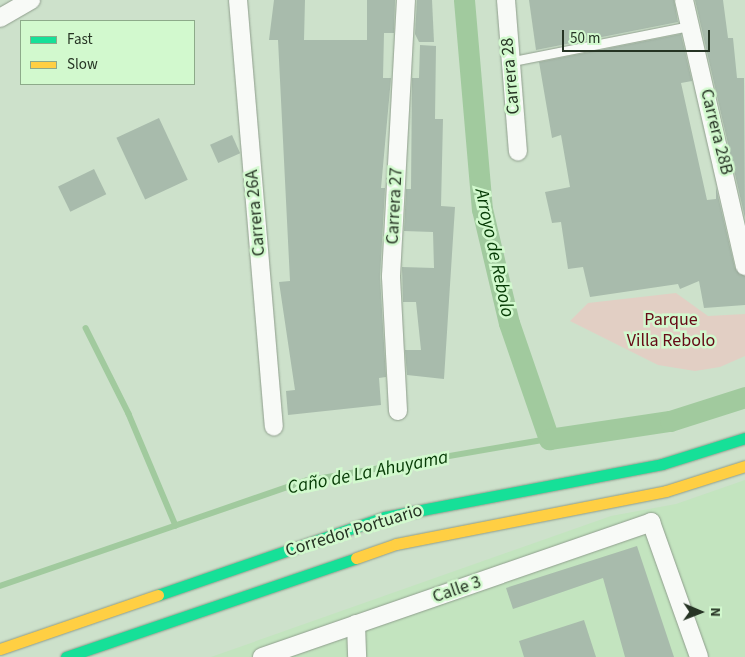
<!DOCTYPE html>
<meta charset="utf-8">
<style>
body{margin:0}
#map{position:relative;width:745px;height:657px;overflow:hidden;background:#cde1cb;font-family:"Source Sans 3",sans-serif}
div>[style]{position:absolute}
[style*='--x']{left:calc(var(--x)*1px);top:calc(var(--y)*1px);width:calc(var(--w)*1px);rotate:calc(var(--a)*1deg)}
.built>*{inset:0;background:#c3e4bf}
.green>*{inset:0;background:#e2cfc4}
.stream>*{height:5.5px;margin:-2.75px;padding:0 2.75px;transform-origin:2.75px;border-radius:2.75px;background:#a1ca9e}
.canal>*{height:21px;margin:-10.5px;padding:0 10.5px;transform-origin:10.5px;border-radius:10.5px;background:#a1ca9e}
.building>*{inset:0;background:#a8bbac;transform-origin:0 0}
.roads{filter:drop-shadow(0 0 1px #8f9e8d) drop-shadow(0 0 1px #8f9e8d)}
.lane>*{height:9px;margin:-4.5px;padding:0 4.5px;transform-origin:4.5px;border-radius:4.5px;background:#f8faf7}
.street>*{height:18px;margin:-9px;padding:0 9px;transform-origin:9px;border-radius:9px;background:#f8faf7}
.fast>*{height:11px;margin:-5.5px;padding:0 5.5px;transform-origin:5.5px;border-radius:5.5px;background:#16e098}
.slow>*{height:11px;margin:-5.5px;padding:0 5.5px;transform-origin:5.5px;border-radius:5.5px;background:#ffcf43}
span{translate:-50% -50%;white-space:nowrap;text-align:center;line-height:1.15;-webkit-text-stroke:5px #d2f9ce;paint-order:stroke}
.street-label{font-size:18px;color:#263424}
.park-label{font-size:18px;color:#650a15}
.water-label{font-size:19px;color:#053a04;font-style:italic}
.legend{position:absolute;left:20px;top:20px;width:175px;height:65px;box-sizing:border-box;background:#d2f9ce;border:1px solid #8daa8a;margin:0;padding:6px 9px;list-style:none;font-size:15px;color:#263424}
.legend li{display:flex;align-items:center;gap:10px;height:25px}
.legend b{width:25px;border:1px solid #8daa8a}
.north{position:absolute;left:675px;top:587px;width:50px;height:50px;-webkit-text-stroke:4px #d2f9ce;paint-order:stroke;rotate:91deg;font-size:14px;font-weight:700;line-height:20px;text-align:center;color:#263424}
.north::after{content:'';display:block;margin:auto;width:18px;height:22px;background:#263424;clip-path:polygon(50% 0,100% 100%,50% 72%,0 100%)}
.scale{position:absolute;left:562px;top:30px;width:148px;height:22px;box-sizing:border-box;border:2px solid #263424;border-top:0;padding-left:6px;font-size:15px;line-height:18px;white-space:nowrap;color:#263424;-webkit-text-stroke:4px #d2f9ce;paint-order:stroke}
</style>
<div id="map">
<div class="built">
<div style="clip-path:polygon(745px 480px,745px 657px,211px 657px,611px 516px,676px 504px)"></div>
</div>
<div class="green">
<div style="clip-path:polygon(676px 293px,708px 316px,745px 314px,745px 356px,720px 367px,695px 371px,658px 365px,570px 321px,588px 303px)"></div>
</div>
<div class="stream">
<div style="--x:86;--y:328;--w:96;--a:63.4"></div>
<div style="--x:129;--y:414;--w:121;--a:67.2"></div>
<div style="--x:0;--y:586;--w:323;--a:-19"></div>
<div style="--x:305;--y:481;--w:248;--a:-9.8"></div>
</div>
<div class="canal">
<div style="--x:464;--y:0;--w:210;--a:85.1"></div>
<div style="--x:482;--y:209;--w:117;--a:76.7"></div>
<div style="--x:509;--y:323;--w:123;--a:71"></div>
<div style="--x:549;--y:439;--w:122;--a:-8.5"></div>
<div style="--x:670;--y:421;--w:79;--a:-17.7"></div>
</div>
<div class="building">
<div style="clip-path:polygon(274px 0,305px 0,304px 40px,367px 40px,367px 0,395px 0,394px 33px,384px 33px,383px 78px,391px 78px,381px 188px,385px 188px,380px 277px,386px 377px,379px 378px,381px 405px,288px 415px,286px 391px,295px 390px,279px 282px,290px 281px,278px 40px,269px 40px)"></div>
<div style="clip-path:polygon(417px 0,432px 0,434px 42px,419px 42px,415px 34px)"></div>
<div style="clip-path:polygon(529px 0,674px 0,678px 22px,536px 50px)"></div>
<div style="clip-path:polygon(695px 0,723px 0,728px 38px,733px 38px,737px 78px,744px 78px,745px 218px)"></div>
<div style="clip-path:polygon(681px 34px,692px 81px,681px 83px,707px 200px,716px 199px,716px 187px,735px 268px,745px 276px,745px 305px,704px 308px,699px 281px,680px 289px,678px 284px,590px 297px,583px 267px,568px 269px,561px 222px,552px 223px,545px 192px,570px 187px,561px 135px,552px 138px,539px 62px)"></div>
<div style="clip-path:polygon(420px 45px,436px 46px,435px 119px,443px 119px,441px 206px,455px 207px,444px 379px,407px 375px,405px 350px,421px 350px,416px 302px,403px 302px,402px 267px,434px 268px,433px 232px,404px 231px,406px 189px,411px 189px,412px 78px,419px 78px)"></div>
<div style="left:159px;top:118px;width:68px;height:47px;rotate:65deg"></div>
<div style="left:232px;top:135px;width:20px;height:24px;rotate:66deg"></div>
<div style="left:94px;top:169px;width:28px;height:40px;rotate:64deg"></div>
<div style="clip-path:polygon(637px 546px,674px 657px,625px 657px,603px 578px,513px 609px,506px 588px)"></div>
<div style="clip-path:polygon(584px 620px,596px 657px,524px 657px,519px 641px)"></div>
</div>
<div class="roads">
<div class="lane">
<div style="--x:508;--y:62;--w:185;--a:-11.2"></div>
</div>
<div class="street">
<div style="--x:238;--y:0;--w:428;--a:85.2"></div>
<div style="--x:506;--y:0;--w:152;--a:85.5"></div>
<div style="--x:684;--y:0;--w:273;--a:77.1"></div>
<div style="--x:0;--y:18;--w:36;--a:-30"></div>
<div style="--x:398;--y:411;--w:135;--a:-93"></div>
<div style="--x:391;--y:276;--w:276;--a:-86.9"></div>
<div style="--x:356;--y:624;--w:33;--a:88"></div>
<div style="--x:262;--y:657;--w:412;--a:-19.1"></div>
<div style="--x:651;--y:522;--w:143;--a:70.4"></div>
</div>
<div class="fast">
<div style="--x:158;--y:595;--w:240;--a:-19"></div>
<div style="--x:385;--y:517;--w:282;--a:-10.8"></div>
<div style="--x:662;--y:464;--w:87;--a:-17.4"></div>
<div style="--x:66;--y:657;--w:306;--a:-18.8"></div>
</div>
<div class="slow">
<div style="--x:356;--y:558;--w:42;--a:-19.3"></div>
<div style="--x:396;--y:544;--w:275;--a:-11.1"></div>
<div style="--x:666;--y:491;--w:83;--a:-17.6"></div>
<div style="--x:0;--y:649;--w:167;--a:-18.9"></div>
</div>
</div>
<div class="street-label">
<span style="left:511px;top:76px;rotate:-95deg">Carrera 28</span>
<span style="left:716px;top:132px;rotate:76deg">Carrera 28B</span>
<span style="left:395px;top:206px;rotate:-87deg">Carrera 27</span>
<span style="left:256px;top:213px;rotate:-95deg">Carrera 26A</span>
<span style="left:354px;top:531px;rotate:-17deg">Corredor Portuario</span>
<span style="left:457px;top:590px;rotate:-19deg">Calle 3</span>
</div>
<div class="park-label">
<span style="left:671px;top:331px">Parque<br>Villa Rebolo</span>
</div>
<div class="water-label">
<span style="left:494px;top:253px;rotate:78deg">Arroyo de Rebolo</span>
<span style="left:368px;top:473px;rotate:-11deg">Caño de La Ahuyama</span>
</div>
<ul class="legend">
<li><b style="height:6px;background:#16e098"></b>Fast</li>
<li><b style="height:6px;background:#ffcf43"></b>Slow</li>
</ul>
<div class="north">N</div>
<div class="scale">50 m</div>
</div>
